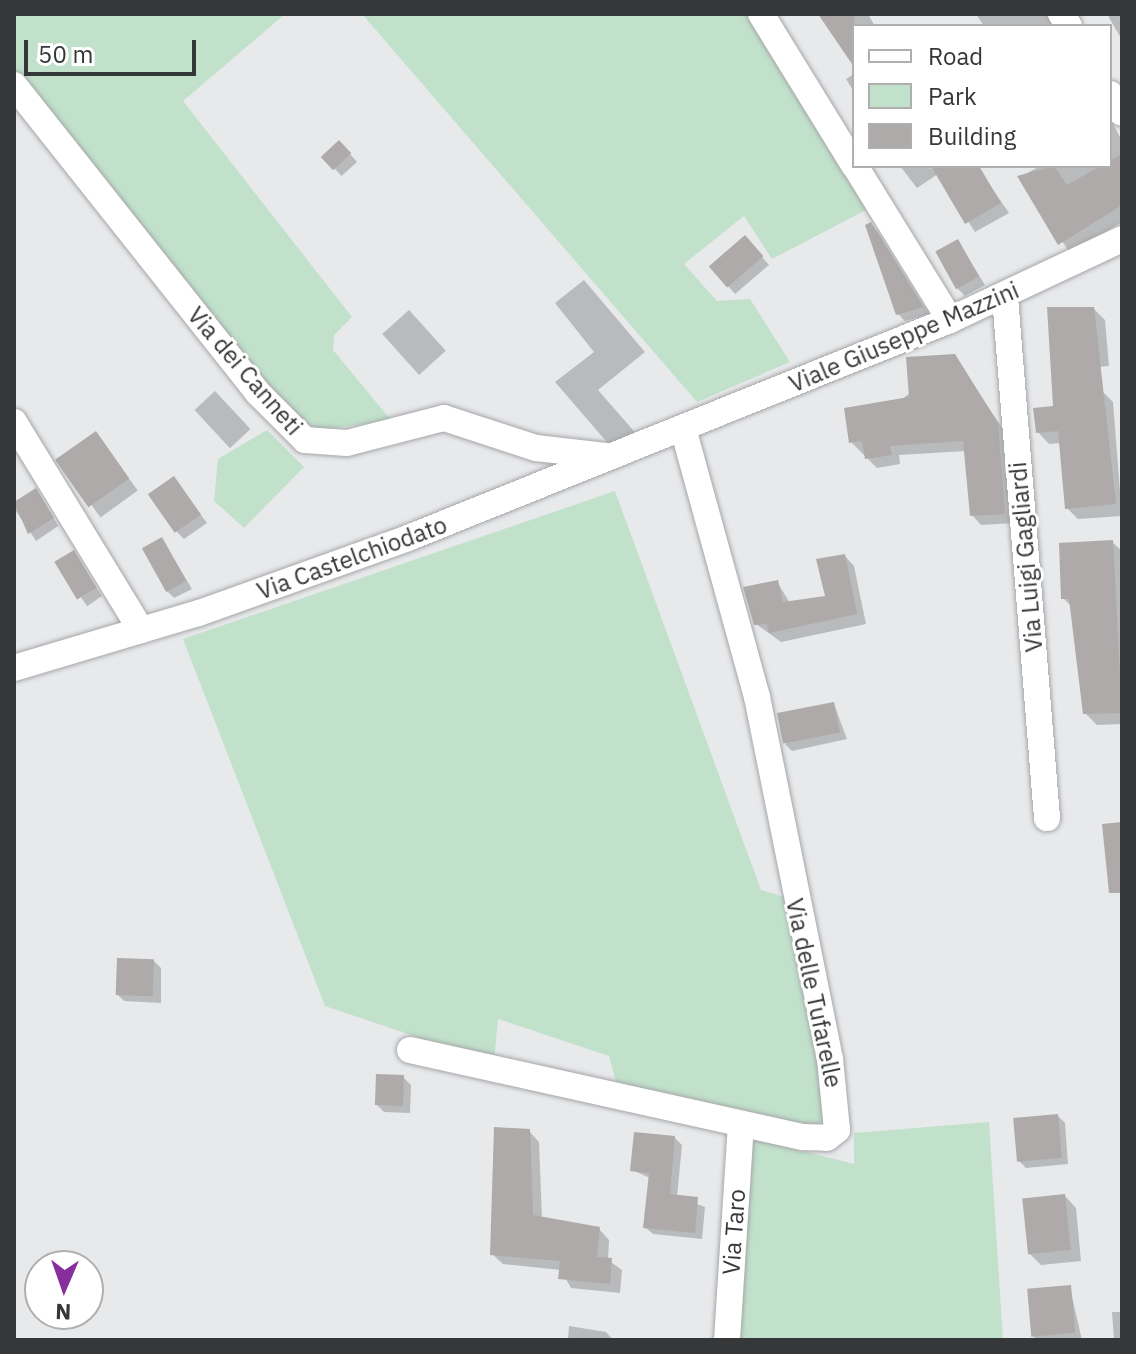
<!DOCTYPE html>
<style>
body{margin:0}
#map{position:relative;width:1136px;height:1354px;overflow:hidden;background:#e8e9eb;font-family:"IBM Plex Sans",sans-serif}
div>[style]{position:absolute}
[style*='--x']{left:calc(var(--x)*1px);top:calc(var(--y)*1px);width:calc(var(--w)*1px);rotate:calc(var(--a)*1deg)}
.green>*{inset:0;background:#c1e1cb}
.shadow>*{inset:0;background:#0003;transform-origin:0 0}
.building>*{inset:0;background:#adaaa9;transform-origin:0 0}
.roads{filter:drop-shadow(0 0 2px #a5a6a8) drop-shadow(0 0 2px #a5a6a8)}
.minor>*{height:26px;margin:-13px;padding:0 13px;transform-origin:13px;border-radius:13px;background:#fff}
span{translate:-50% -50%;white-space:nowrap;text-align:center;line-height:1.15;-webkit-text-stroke:6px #fff;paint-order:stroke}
.street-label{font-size:24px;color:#363738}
.frame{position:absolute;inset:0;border:16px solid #363738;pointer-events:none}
.legend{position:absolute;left:852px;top:24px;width:260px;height:144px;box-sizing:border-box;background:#fff;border:2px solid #afafaf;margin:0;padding:10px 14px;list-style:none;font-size:24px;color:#363738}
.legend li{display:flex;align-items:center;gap:16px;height:40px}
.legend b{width:40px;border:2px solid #afafaf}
.north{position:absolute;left:24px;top:1250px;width:80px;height:80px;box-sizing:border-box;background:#fff;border:2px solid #afafaf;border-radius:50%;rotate:182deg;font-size:22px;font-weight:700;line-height:32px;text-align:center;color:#363738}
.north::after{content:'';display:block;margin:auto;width:28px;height:36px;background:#852e9c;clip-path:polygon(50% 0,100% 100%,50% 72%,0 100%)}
.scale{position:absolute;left:24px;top:40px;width:172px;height:36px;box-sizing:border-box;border:4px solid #363738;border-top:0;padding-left:10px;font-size:24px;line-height:28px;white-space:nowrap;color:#363738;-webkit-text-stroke:6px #fff;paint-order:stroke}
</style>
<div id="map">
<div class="green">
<div style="clip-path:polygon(14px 14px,285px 14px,183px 101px,352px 317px,334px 335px,333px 350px,391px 420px,321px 430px,295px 419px,14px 72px)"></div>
<div style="clip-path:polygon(362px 14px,750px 14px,868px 209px,772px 259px,744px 216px,684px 264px,717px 301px,750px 299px,790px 362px,697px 402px)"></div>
<div style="clip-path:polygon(267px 430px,304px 467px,244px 528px,214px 501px,218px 459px)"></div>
<div style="clip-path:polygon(615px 491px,761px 890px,784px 897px,829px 1111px,815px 1129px,619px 1093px,609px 1056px,498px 1019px,494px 1063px,325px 1006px,183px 639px)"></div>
<div style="clip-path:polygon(989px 1122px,1003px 1340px,738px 1340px,752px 1138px,854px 1164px,854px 1133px)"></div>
</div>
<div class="shadow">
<div style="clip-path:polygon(821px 14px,868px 14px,875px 26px,854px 26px,854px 63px)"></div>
<div style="clip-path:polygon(976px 14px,1046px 14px,1054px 26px,984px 26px)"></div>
<div style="clip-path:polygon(1107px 14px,1122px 14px,1122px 40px)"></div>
<div style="clip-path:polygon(854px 74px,854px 92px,846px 79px)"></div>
<div style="clip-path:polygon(1110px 118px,1122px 141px,1122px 222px,1070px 253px,1020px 177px,1040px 166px,1110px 166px)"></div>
<div style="left:339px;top:142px;width:27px;height:21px;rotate:48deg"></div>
<div style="clip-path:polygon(900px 166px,981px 172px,1009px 213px,975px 232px,938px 174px,917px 188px)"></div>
<div style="clip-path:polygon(871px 225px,878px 232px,929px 314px,905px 321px,898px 314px)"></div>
<div style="clip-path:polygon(958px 241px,985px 285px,965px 296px,958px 289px)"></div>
<div style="clip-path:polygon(752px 245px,769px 265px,735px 294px,728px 286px)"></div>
<div style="clip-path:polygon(584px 280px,645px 352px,598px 390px,639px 437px,612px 448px,555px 382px,594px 352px,555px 303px)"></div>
<div style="clip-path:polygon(1094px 309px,1105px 320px,1109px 366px,1064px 370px)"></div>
<div style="left:409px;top:310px;width:55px;height:36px;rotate:48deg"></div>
<div style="clip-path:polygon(954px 356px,1007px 435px,1014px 523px,981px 525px,972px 515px,966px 451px,899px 455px,900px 464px,877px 468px,851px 442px)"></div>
<div style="clip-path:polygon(1101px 390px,1113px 402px,1122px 516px,1078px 519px,1067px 508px,1061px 443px,1049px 444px,1038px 432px,1055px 408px)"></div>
<div style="left:215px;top:391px;width:52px;height:28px;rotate:47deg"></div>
<div style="left:96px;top:433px;width:71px;height:46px;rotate:54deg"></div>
<div style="clip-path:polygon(174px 479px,207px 523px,184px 539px,177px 532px)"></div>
<div style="left:35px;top:491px;width:42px;height:27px;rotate:56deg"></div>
<div style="clip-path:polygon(162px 539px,192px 589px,174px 598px,167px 591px)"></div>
<div style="clip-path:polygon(1112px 542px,1122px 551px,1122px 724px,1097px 725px,1085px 713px,1072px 607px,1063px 598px)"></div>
<div style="left:73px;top:553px;width:52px;height:18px;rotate:56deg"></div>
<div style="clip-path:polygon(845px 556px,854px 566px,866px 624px,781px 642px,756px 624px,777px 582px,790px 603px,827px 598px)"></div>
<div style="clip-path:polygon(834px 704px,847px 739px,792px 751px,785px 744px)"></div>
<div style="clip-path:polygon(153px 960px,161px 968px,161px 1003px,124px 1001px,117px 994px)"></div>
<div style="clip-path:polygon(403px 1077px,411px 1085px,410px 1113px,384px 1112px,376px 1104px)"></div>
<div style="clip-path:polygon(1058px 1116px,1065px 1123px,1068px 1164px,1026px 1168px,1018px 1160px)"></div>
<div style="clip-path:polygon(529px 1131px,539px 1142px,542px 1219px,599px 1229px,609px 1240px,608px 1260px,622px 1270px,620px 1293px,571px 1288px,561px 1270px,503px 1264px,492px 1254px)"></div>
<div style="clip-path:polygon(675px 1138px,682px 1145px,677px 1197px,705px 1207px,702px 1239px,653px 1234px,645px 1227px,650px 1178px,632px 1170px)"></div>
<div style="clip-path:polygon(1065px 1196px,1076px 1208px,1081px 1261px,1041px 1265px,1029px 1253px)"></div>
<div style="clip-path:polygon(1070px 1288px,1082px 1340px,1037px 1340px,1034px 1337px)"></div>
<div style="clip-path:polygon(1112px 1312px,1122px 1312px,1122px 1340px,1114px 1340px)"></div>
<div style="clip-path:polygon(569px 1326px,606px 1332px,613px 1340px,568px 1340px)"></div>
</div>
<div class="building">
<div style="clip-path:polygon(818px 14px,854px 14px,854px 67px)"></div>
<div style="left:339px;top:140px;width:18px;height:25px;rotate:47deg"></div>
<div style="clip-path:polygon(1122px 154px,1122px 205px,1058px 245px,1017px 176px,1054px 166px,1067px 185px)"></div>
<div style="clip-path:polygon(931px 166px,979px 166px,1001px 203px,965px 224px)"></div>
<div style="clip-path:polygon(871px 222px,923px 307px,896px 315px,865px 225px)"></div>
<div style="left:745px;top:235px;width:28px;height:48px;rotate:49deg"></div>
<div style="left:958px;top:239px;width:43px;height:26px;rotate:61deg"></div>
<div style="clip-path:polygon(1047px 307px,1094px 307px,1116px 504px,1065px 509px,1058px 431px,1036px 433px,1033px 408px,1053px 406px)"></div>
<div style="clip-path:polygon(955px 354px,998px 423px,1005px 514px,970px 516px,963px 441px,890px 446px,892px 455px,865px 459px,862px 441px,849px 443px,844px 408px,909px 397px,906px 357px)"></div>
<div style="left:96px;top:431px;width:58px;height:50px;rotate:55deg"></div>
<div style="left:174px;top:476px;width:47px;height:32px;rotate:55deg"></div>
<div style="clip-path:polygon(36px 488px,54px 518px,28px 534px,14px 502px)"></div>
<div style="left:162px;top:537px;width:50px;height:23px;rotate:61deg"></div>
<div style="clip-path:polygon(1113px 540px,1122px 713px,1083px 714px,1069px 599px,1061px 599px,1059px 543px)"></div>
<div style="left:74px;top:550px;width:44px;height:23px;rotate:59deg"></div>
<div style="clip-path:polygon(845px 554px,857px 614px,769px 633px,767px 624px,754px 625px,743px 587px,778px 580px,783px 602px,825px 596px,816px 559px)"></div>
<div style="left:834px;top:702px;width:31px;height:58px;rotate:79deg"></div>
<div style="clip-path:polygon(1122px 822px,1122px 893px,1109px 893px,1102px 824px)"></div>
<div style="left:117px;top:958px;width:37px;height:37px;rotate:2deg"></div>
<div style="left:376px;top:1074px;width:28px;height:31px;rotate:2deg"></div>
<div style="left:1058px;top:1114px;width:44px;height:45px;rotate:85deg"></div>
<div style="clip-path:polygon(494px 1127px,530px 1129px,533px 1215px,600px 1227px,597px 1257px,612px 1258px,610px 1284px,558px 1279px,560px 1261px,490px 1255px)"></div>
<div style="clip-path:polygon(634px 1132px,675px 1136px,670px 1194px,698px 1197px,695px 1233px,643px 1228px,649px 1173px,630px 1171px)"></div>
<div style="left:1065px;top:1194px;width:56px;height:43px;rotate:84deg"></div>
<div style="left:1071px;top:1285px;width:48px;height:44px;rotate:85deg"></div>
</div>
<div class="roads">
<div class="minor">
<div style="--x:761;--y:14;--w:177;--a:58.4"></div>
<div style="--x:1061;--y:14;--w:14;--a:56"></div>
<div style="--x:14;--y:85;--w:392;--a:51.6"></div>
<div style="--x:257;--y:392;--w:68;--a:45"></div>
<div style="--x:305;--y:440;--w:42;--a:4.1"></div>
<div style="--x:347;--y:443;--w:100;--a:-14.5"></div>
<div style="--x:444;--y:418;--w:97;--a:18.1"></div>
<div style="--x:536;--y:448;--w:70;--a:6.5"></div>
<div style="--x:1110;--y:94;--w:22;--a:58"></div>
<div style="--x:855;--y:166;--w:181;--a:58.3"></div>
<div style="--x:1005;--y:297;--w:523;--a:85.39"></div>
<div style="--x:14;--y:422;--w:244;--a:58.6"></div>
<div style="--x:14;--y:668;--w:193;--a:-16.6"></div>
<div style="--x:199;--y:613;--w:222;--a:-19.7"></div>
<div style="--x:408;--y:538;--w:584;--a:-21.91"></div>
<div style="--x:950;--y:320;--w:190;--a:-25.2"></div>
<div style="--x:410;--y:1050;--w:403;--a:12.5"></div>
<div style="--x:803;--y:1137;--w:24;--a:2"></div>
<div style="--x:827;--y:1138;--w:13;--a:-39"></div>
<div style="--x:837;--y:1130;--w:71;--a:-95.6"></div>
<div style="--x:830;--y:1059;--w:369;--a:-101.4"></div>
<div style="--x:757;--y:697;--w:279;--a:-105.4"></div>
<div style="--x:727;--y:1340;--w:215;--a:-86.3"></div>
</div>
</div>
<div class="street-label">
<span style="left:904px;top:337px;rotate:-23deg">Viale Giuseppe Mazzini</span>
<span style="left:245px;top:371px;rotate:49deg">Via dei Canneti</span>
<span style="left:1026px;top:557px;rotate:-95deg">Via Luigi Gagliardi</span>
<span style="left:352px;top:558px;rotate:-20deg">Via Castelchiodato</span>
<span style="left:814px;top:993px;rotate:78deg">Via delle Tufarelle</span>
<span style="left:734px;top:1232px;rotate:-86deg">Via Taro</span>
</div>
<div class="frame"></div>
<ul class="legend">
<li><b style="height:10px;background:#fff"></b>Road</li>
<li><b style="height:22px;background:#c1e1cb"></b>Park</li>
<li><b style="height:22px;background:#adaaa9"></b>Building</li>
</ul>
<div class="north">N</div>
<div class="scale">50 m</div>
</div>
